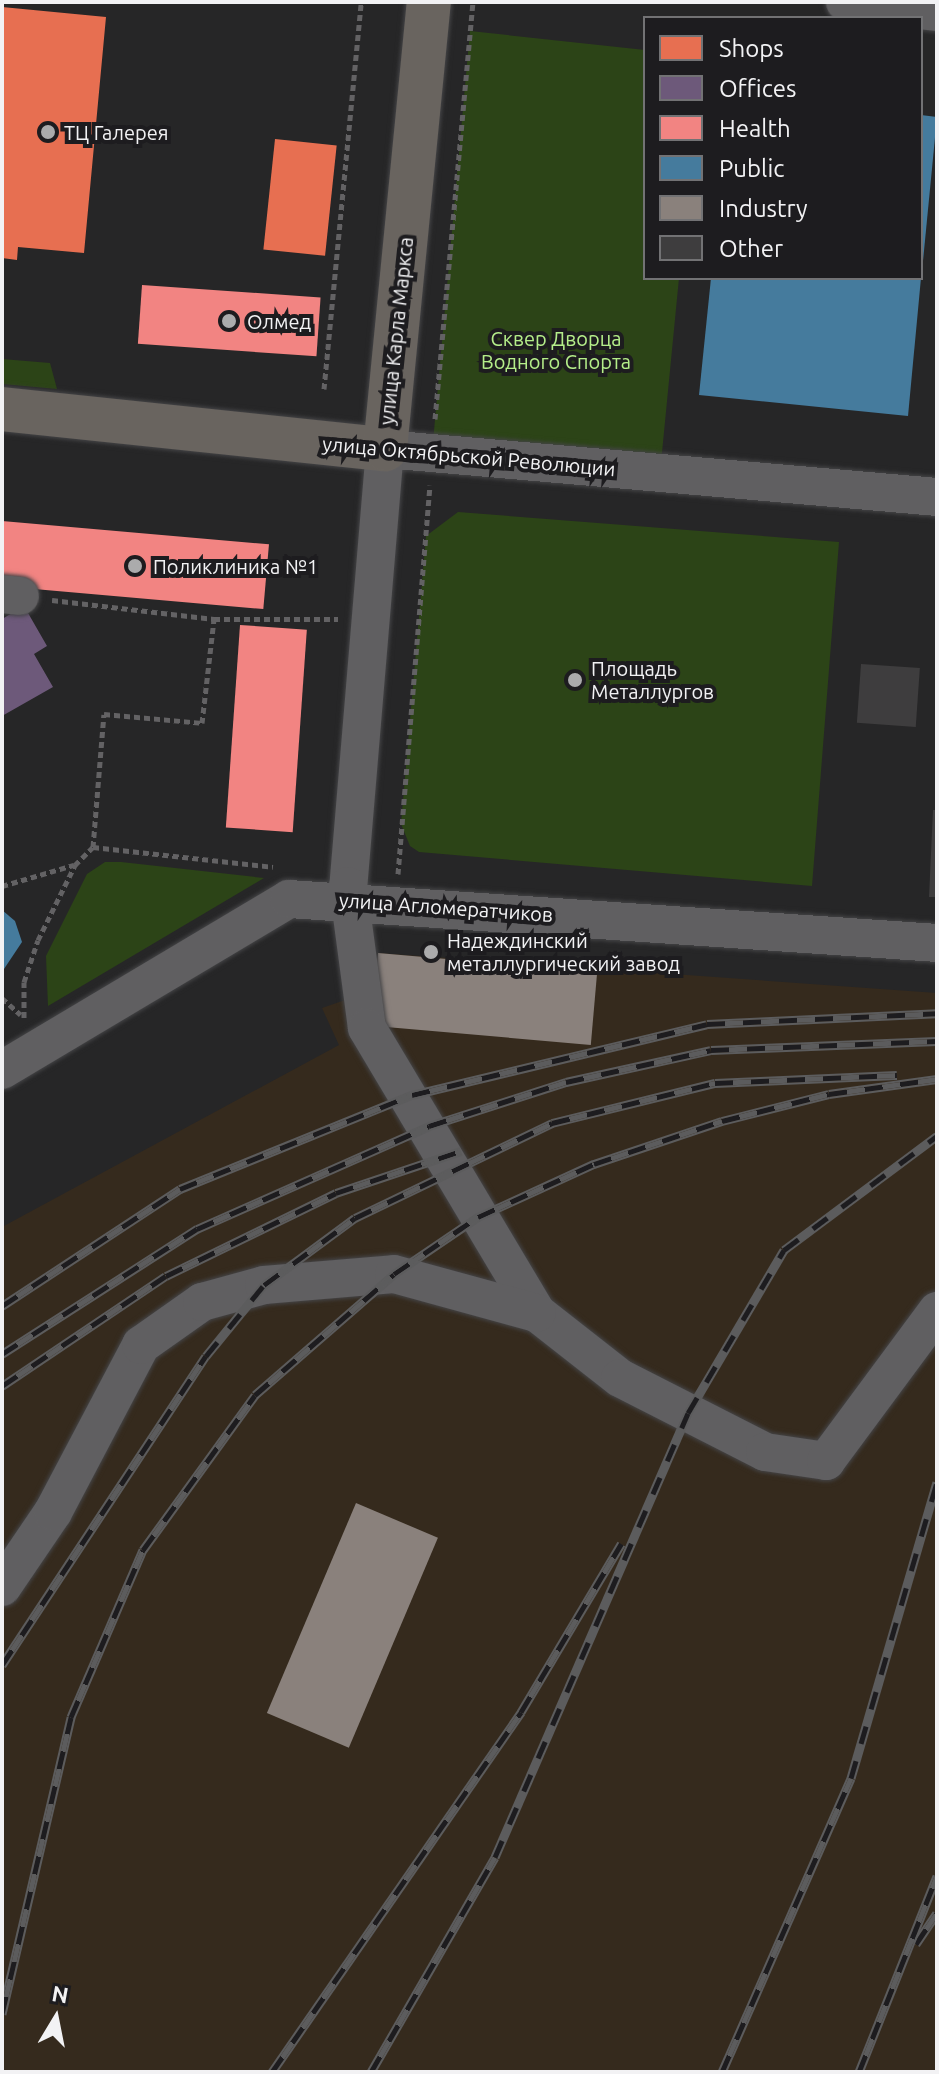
<!DOCTYPE html>
<meta charset="utf-8">
<style>
body{margin:0}
#map{position:relative;width:939px;height:2074px;overflow:hidden;background:#262627;font-family:Ubuntu,sans-serif}
div>[style]{position:absolute}
[style*='--x']{left:calc(var(--x)*1px);top:calc(var(--y)*1px);width:calc(var(--w)*1px);rotate:calc(var(--a)*1deg)}
.industrial>*{inset:0;background:#352a1d}
.green>*{inset:0;background:#2c4417}
.shops>*{inset:0;background:#e76f51;transform-origin:0 0}
.offices>*{inset:0;background:#6d597a}
.health>*{inset:0;background:#f28482;transform-origin:0 0}
.public>*{inset:0;background:#457b9d}
.industry>*{inset:0;background:#8a817c;transform-origin:0 0}
.building>*{inset:0;background:#3e3d3e;transform-origin:0 0}
.path>*{height:5px;margin-top:-2.5px;transform-origin:0;background:repeating-linear-gradient(90deg,#636264 0 6px,transparent 0 10px)}
.roads{filter:drop-shadow(0 0 2px #444446) drop-shadow(0 0 2px #444446)}
.minor>*{height:38px;margin:-19px;padding:0 19px;transform-origin:19px;border-radius:19px;background:#605f61}
.major>*{height:44px;margin:-22px;padding:0 22px;transform-origin:22px;border-radius:22px;background:#69645f}
.rail>*{height:9px;margin-top:-4.5px;transform-origin:0;background:repeating-linear-gradient(90deg,#1d1c1f 0 18px,#5c5c5d 0 36px);box-sizing:border-box;border-block:2px solid #5c5c5d}
.dots>*{width:22px;height:22px;translate:-50% -50%;box-sizing:border-box;border:4px solid #1d1c1f;border-radius:50%}
span{translate:-50% -50%;white-space:nowrap;text-align:center;line-height:1.15;-webkit-text-stroke:8px #1d1c1f;paint-order:stroke}
.poi-label{font-size:20px;color:#f2f2f4}
.left{translate:0 -50%;text-align:left}
.street-label{font-size:20px;color:#f2f2f4}
.park-label{font-size:20px;color:#b5ee8a}
.frame{position:absolute;inset:0;border:4px solid #f2f2f4;pointer-events:none}
.legend{position:absolute;left:643px;top:16px;width:280px;height:264px;box-sizing:border-box;background:#1d1c1f;border:2px solid #727274;margin:0;padding:10px 14px;list-style:none;font-size:24px;color:#f2f2f4}
.legend li{display:flex;align-items:center;gap:16px;height:40px}
.legend b{width:40px;border:2px solid #727274}
.north{position:absolute;left:16px;top:1978px;width:80px;height:80px;-webkit-text-stroke:6px #1d1c1f;paint-order:stroke;rotate:10deg;font-size:22px;font-weight:700;line-height:32px;text-align:center;color:#f2f2f4}
.north::after{content:'';display:block;margin:auto;width:28px;height:36px;background:#f2f2f4;clip-path:polygon(50% 0,100% 100%,50% 72%,0 100%)}
</style>
<div id="map">
<div class="industrial">
<div style="clip-path:polygon(378px 953px,937px 993px,937px 2072px,2px 2072px,2px 1227px,339px 1045px,322px 1008px,374px 990px)"></div>
</div>
<div class="green">
<div style="clip-path:polygon(470px 31px,645px 50px,645px 278px,679px 278px,660px 473px,432px 453px)"></div>
<div style="clip-path:polygon(2px 359px,50px 363px,57px 389px,2px 384px)"></div>
<div style="clip-path:polygon(458px 512px,839px 542px,812px 886px,419px 852px,410px 846px,401px 824px,426px 536px)"></div>
<div style="clip-path:polygon(105px 862px,121px 862px,264px 878px,48px 1006px,46px 956px,87px 874px)"></div>
</div>
<div class="shops">
<div style="clip-path:polygon(2px 7px,106px 17px,84px 253px,18px 247px,17px 260px,2px 258px)"></div>
<div style="left:275px;top:139px;width:62px;height:111px;rotate:6deg"></div>
</div>
<div class="offices">
<div style="clip-path:polygon(24px 606px,47px 646px,34px 654px,53px 687px,2px 716px,2px 619px)"></div>
</div>
<div class="health">
<div style="left:142px;top:285px;width:179px;height:59px;rotate:4deg"></div>
<div style="left:2px;top:521px;width:268px;height:65px;rotate:5deg"></div>
<div style="left:240px;top:625px;width:67px;height:203px;rotate:4deg"></div>
</div>
<div class="public">
<div style="clip-path:polygon(921px 115px,937px 117px,923px 261px,921px 261px)"></div>
<div style="clip-path:polygon(711px 278px,921px 278px,908px 416px,699px 395px)"></div>
<div style="clip-path:polygon(2px 910px,15px 921px,22px 942px,2px 972px)"></div>
</div>
<div class="industry">
<div style="left:378px;top:953px;width:220px;height:73px;rotate:5deg"></div>
<div style="left:356px;top:1503px;width:89px;height:228px;rotate:23deg"></div>
</div>
<div class="building">
<div style="left:861px;top:664px;width:59px;height:59px;rotate:4deg"></div>
<div style="clip-path:polygon(933px 810px,937px 810px,937px 897px,929px 897px)"></div>
</div>
<div class="path">
<div style="--x:324;--y:389;--w:389;--a:-84.5"></div>
<div style="--x:435;--y:419;--w:419;--a:-84.8"></div>
<div style="--x:52;--y:600;--w:163;--a:6.7"></div>
<div style="--x:93;--y:847;--w:181;--a:6.3"></div>
<div style="--x:398;--y:874;--w:390;--a:-85.3"></div>
<div style="--x:2;--y:886;--w:75;--a:-16.3"></div>
<div style="--x:2;--y:998;--w:25;--a:42"></div>
<div style="--x:24;--y:1018;--w:36;--a:-90"></div>
<div style="--x:24;--y:982;--w:44;--a:-71.6"></div>
<div style="--x:38;--y:940;--w:84;--a:-63.7"></div>
<div style="--x:75;--y:865;--w:25;--a:-45"></div>
<div style="--x:93;--y:847;--w:133;--a:-85.3"></div>
<div style="--x:104;--y:714;--w:98;--a:5.2"></div>
<div style="--x:202;--y:723;--w:105;--a:-83.4"></div>
<div style="--x:214;--y:619;--w:124;--a:0"></div>
</div>
<div class="roads">
<div class="minor">
<div style="--x:845;--y:2;--w:93;--a:6.2"></div>
<div style="--x:937;--y:497;--w:554;--a:-175.03"></div>
<div style="--x:385;--y:449;--w:439;--a:94.8"></div>
<div style="--x:348;--y:886;--w:143;--a:82.4"></div>
<div style="--x:367;--y:1028;--w:332;--a:59.2"></div>
<div style="--x:537;--y:1313;--w:105;--a:38.1"></div>
<div style="--x:620;--y:1378;--w:163;--a:27"></div>
<div style="--x:765;--y:1452;--w:62;--a:8.4"></div>
<div style="--x:826;--y:1461;--w:187;--a:-53.5"></div>
<div style="--x:2;--y:594;--w:18;--a:6"></div>
<div style="--x:2;--y:1070;--w:334;--a:-30.8"></div>
<div style="--x:289;--y:899;--w:649;--a:3.88"></div>
<div style="--x:2;--y:1587;--w:91;--a:-55.8"></div>
<div style="--x:53;--y:1512;--w:189;--a:-62.2"></div>
<div style="--x:141;--y:1345;--w:75;--a:-35.2"></div>
<div style="--x:202;--y:1302;--w:64;--a:-15.3"></div>
<div style="--x:264;--y:1285;--w:130;--a:-4.8"></div>
<div style="--x:394;--y:1274;--w:148;--a:15.3"></div>
</div>
<div class="major">
<div style="--x:2;--y:409;--w:385;--a:6"></div>
<div style="--x:385;--y:449;--w:449;--a:-84.4"></div>
</div>
</div>
<div class="rail">
<div style="--x:2;--y:1306;--w:213;--a:-33.3"></div>
<div style="--x:180;--y:1189;--w:250;--a:-22.1"></div>
<div style="--x:412;--y:1095;--w:303;--a:-13.5"></div>
<div style="--x:707;--y:1024;--w:230;--a:-2.7"></div>
<div style="--x:2;--y:1354;--w:232;--a:-32.7"></div>
<div style="--x:197;--y:1229;--w:254;--a:-23.9"></div>
<div style="--x:429;--y:1126;--w:144;--a:-17.8"></div>
<div style="--x:566;--y:1082;--w:148;--a:-12.4"></div>
<div style="--x:711;--y:1050;--w:226;--a:-2.3"></div>
<div style="--x:2;--y:1386;--w:197;--a:-33.9"></div>
<div style="--x:166;--y:1276;--w:189;--a:-26"></div>
<div style="--x:336;--y:1193;--w:132;--a:-18.6"></div>
<div style="--x:2;--y:1665;--w:370;--a:-56.6"></div>
<div style="--x:206;--y:1356;--w:92;--a:-50.8"></div>
<div style="--x:264;--y:1285;--w:113;--a:-36.4"></div>
<div style="--x:355;--y:1218;--w:219;--a:-25.7"></div>
<div style="--x:552;--y:1123;--w:168;--a:-13.8"></div>
<div style="--x:715;--y:1083;--w:182;--a:-2.5"></div>
<div style="--x:916;--y:1944;--w:37;--a:-56"></div>
<div style="--x:2;--y:2014;--w:305;--a:-76.9"></div>
<div style="--x:71;--y:1717;--w:182;--a:-66.7"></div>
<div style="--x:143;--y:1550;--w:191;--a:-54.1"></div>
<div style="--x:255;--y:1395;--w:184;--a:-41"></div>
<div style="--x:394;--y:1274;--w:102;--a:-34.2"></div>
<div style="--x:478;--y:1217;--w:128;--a:-24.6"></div>
<div style="--x:594;--y:1164;--w:135;--a:-18.6"></div>
<div style="--x:722;--y:1121;--w:110;--a:-14.2"></div>
<div style="--x:829;--y:1094;--w:109;--a:-7.9"></div>
<div style="--x:272;--y:2072;--w:438;--a:-55.3"></div>
<div style="--x:521;--y:1712;--w:196;--a:-59.2"></div>
<div style="--x:371;--y:2072;--w:248;--a:-60"></div>
<div style="--x:495;--y:1857;--w:484;--a:-66.5"></div>
<div style="--x:688;--y:1413;--w:189;--a:-59.5"></div>
<div style="--x:784;--y:1250;--w:191;--a:-36.7"></div>
<div style="--x:722;--y:2072;--w:321;--a:-66.3"></div>
<div style="--x:851;--y:1778;--w:308;--a:-73.8"></div>
<div style="--x:859;--y:2072;--w:211;--a:-68.3"></div>
</div>
<div class="dots">
<div style="left:48px;top:132px;background:#ababac"></div>
<div style="left:229px;top:321px;background:#ababac"></div>
<div style="left:135px;top:566px;background:#ababac"></div>
<div style="left:575px;top:680px;background:#ababac"></div>
<div style="left:431px;top:952px;background:#ababac"></div>
</div>
<div class="poi-label">
<span class="left" style="left:64px;top:132px">ТЦ Галерея</span>
<span class="left" style="left:247px;top:321px">Олмед</span>
<span class="left" style="left:153px;top:566px">Поликлиника №1</span>
<span class="left" style="left:591px;top:680px">Площадь<br>Металлургов</span>
<span class="left" style="left:447px;top:952px">Надеждинский<br>металлургический завод</span>
</div>
<div class="street-label">
<span style="left:396px;top:331px;rotate:-84deg">улица Карла Маркса</span>
<span style="left:469px;top:456px;rotate:5deg">улица Октябрьской Революции</span>
<span style="left:446px;top:907px;rotate:4deg">улица Агломератчиков</span>
</div>
<div class="park-label">
<span style="left:556px;top:350px">Сквер Дворца<br>Водного Спорта</span>
</div>
<div class="frame"></div>
<ul class="legend">
<li><b style="height:22px;background:#e76f51"></b>Shops</li>
<li><b style="height:22px;background:#6d597a"></b>Offices</li>
<li><b style="height:22px;background:#f28482"></b>Health</li>
<li><b style="height:22px;background:#457b9d"></b>Public</li>
<li><b style="height:22px;background:#8a817c"></b>Industry</li>
<li><b style="height:22px;background:#3e3d3e"></b>Other</li>
</ul>
<div class="north">N</div>
</div>
